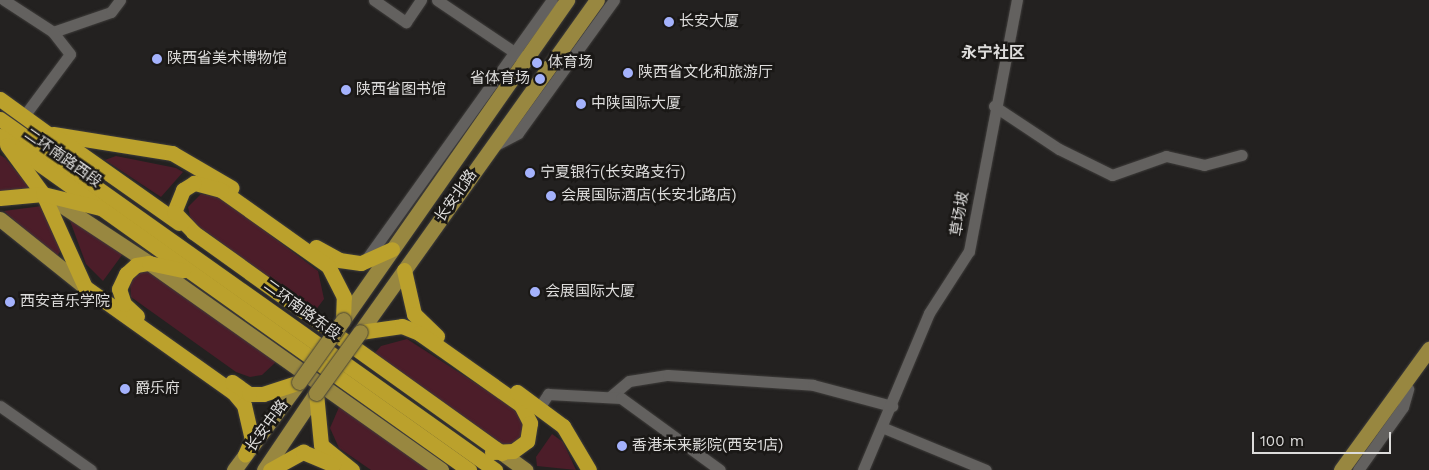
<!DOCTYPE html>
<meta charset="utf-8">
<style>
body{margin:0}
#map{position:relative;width:1429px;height:470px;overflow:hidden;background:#232120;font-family:"Work Sans","Noto Sans SC",sans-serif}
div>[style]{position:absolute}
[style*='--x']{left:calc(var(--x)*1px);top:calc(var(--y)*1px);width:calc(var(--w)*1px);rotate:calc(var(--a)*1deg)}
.green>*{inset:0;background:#4c1d29}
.roads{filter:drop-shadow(0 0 1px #3f3d3b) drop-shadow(0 0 1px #3f3d3b)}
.minor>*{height:11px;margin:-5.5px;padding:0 5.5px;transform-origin:5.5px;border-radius:5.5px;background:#63615f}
.major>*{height:15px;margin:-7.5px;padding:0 7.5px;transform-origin:7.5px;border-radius:7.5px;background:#988740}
.highway>*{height:15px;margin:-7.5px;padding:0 7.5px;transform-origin:7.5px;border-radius:7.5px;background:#bba12c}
.bridges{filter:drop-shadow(0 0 1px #3f3d3b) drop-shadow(0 0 1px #3f3d3b)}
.major-bridge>*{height:15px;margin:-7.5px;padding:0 7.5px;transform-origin:7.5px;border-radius:7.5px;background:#988740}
.dots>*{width:14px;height:14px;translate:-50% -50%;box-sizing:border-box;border:2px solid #1a1816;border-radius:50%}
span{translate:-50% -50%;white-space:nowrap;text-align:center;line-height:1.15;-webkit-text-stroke:5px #1a1816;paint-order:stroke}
.poi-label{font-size:15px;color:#dddcdb}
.left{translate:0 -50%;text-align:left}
.right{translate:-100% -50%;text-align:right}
.street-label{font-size:15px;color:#dddcdb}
.neighbourhood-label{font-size:16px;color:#dddcdb;font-weight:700}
.scale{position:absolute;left:1252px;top:432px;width:139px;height:22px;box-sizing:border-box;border:2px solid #dddcdb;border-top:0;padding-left:6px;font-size:15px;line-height:18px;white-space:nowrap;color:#dddcdb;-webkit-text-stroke:4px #1a1816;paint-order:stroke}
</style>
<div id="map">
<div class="green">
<div style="clip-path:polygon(0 155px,5px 158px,33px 191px,0 191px)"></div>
<div style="clip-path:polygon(116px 156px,176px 168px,183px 172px,161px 197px,105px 160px)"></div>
<div style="clip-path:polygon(201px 194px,220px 197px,318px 271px,324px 299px,315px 311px,191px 221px,188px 207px)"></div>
<div style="clip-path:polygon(42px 206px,61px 250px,56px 258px,4px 211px)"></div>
<div style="clip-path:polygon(69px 218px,121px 249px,122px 255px,103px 281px,86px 264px)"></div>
<div style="clip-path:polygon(143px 270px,154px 271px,278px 360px,262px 375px,250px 377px,236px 372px,131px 297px,130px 281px)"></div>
<div style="clip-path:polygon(407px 339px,519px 411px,525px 426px,518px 443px,505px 446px,374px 354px,381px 346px)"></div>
<div style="clip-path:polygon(340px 405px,433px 470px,371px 470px,339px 448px,330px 428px)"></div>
<div style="clip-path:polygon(552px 434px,563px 442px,576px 470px,537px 466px,536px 457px)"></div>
</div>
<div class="roads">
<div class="minor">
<div style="--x:4;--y:0;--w:59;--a:33.1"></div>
<div style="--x:53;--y:32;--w:61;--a:-19"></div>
<div style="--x:111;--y:12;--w:15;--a:-53"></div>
<div style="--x:374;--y:0;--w:39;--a:35"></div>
<div style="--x:406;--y:22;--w:27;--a:-56"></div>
<div style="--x:437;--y:0;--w:100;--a:34"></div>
<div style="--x:994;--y:106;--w:78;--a:33.5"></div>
<div style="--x:1059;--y:149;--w:59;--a:26.1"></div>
<div style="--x:1112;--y:175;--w:57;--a:-19.4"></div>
<div style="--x:1166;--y:156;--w:39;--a:13"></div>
<div style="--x:1204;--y:165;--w:39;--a:-15"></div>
<div style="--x:24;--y:116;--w:77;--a:-53.4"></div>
<div style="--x:70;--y:54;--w:28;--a:-128"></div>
<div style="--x:494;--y:146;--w:27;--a:-28"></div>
<div style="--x:518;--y:133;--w:164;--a:-54.2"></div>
<div style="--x:365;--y:261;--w:321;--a:-54.4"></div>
<div style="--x:611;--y:396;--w:23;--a:-40"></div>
<div style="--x:629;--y:381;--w:39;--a:-9"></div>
<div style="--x:668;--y:375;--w:145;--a:3.9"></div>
<div style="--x:813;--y:385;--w:82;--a:14.9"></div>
<div style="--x:0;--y:406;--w:111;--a:35.1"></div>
<div style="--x:539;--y:408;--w:17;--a:-57"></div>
<div style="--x:548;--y:394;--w:73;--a:3.1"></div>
<div style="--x:621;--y:398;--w:122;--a:36"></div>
<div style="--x:884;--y:428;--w:110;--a:22.4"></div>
<div style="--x:863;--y:470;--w:170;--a:-67.2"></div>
<div style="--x:929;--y:313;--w:74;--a:-57.2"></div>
<div style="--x:969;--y:251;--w:256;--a:-79.2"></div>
<div style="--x:1358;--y:470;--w:77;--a:-54.5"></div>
<div style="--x:1403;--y:407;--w:19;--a:-74"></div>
</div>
<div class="major">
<div style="--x:49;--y:197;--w:120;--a:33.4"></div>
<div style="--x:149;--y:263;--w:358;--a:35.3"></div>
<div style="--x:0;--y:219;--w:109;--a:38.7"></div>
<div style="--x:343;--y:320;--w:391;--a:-55"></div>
<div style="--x:360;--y:332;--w:408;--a:-54.5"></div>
<div style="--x:502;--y:453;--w:29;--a:36"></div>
<div style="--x:234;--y:470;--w:109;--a:-53.5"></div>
<div style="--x:264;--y:470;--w:93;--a:-56"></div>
<div style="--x:1341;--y:470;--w:150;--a:-54"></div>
</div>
<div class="highway">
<div style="--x:0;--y:99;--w:72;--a:35.9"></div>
<div style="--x:0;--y:119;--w:607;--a:35.34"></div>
<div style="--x:53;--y:134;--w:121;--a:9.1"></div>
<div style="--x:172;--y:153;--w:69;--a:30.3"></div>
<div style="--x:0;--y:136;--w:576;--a:35.46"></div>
<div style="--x:57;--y:137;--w:149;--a:35.2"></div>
<div style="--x:7;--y:145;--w:61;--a:53.7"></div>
<div style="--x:43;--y:194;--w:102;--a:65.7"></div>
<div style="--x:85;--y:287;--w:181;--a:35.4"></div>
<div style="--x:233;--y:392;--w:17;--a:50"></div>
<div style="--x:244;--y:405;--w:35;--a:77"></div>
<div style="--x:252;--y:439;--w:17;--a:114"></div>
<div style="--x:0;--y:198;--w:43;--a:-5.3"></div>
<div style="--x:43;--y:194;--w:59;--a:13.8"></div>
<div style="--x:316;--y:247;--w:26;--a:29"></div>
<div style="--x:339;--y:260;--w:22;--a:8"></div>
<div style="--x:361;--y:263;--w:34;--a:-24"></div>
<div style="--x:404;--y:270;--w:45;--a:77.2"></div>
<div style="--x:414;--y:314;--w:32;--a:44"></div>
<div style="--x:137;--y:316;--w:18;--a:-137"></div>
<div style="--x:124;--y:304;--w:16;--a:-108"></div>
<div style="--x:119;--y:289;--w:17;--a:-65"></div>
<div style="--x:126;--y:274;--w:13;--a:-42"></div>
<div style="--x:136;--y:265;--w:13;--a:-9"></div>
<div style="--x:149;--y:263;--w:35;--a:12"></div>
<div style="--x:343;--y:320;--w:23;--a:-88"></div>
<div style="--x:344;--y:297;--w:35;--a:-117"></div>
<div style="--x:328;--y:266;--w:131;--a:-144.6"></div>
<div style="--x:221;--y:190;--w:28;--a:-165"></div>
<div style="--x:194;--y:183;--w:13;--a:148"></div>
<div style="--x:183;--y:190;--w:24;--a:112"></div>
<div style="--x:174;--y:212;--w:28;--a:46"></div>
<div style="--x:193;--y:232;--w:380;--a:35.6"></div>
<div style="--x:360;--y:332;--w:42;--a:-8.1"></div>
<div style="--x:402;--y:326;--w:18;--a:22"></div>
<div style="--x:419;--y:333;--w:125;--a:35.2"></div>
<div style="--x:521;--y:405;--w:20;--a:63"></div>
<div style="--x:530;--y:423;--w:18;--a:99"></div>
<div style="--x:527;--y:441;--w:17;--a:144"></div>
<div style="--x:513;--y:451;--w:21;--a:177"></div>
<div style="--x:232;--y:382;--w:21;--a:35"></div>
<div style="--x:249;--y:394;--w:14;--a:0"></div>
<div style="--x:263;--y:394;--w:38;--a:-18"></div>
<div style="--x:517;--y:392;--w:57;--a:36.5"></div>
<div style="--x:563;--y:426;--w:51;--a:59.4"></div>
<div style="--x:316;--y:393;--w:52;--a:84.5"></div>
<div style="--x:321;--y:445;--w:40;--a:39"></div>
<div style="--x:270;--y:470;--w:38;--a:-29"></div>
<div style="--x:303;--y:452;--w:33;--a:23"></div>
</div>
</div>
<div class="bridges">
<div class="major-bridge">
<div style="--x:299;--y:382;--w:76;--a:-54.6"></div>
<div style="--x:316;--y:393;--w:75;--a:-54.2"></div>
</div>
</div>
<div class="dots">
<div style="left:669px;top:22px;background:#a4b2fc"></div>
<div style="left:157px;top:59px;background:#a4b2fc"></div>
<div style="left:537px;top:63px;background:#a4b2fc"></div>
<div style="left:628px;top:73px;background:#a4b2fc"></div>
<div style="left:540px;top:79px;background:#a4b2fc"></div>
<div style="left:346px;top:90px;background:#a4b2fc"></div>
<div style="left:581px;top:104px;background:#a4b2fc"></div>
<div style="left:530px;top:173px;background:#a4b2fc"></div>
<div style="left:551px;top:196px;background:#a4b2fc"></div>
<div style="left:535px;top:292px;background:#a4b2fc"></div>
<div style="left:10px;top:302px;background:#a4b2fc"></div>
<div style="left:125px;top:389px;background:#a4b2fc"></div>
<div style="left:622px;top:446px;background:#a4b2fc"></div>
</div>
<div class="poi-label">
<span class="left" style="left:679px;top:22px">长安大厦</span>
<span class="left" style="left:167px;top:59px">陕西省美术博物馆</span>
<span class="left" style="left:548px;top:63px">体育场</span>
<span class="left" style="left:638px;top:73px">陕西省文化和旅游厅</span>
<span class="right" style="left:530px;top:79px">省体育场</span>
<span class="left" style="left:356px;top:90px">陕西省图书馆</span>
<span class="left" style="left:591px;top:104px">中陕国际大厦</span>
<span class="left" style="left:540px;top:173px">宁夏银行(长安路支行)</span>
<span class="left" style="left:561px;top:196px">会展国际酒店(长安北路店)</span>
<span class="left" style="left:545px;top:292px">会展国际大厦</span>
<span class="left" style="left:20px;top:302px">西安音乐学院</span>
<span class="left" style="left:135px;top:389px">爵乐府</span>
<span class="left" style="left:632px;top:446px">香港未来影院(西安1店)</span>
</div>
<div class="street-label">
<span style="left:63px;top:158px;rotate:35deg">二环南路西段</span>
<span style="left:456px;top:196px;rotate:-55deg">长安北路</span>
<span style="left:960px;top:214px;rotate:-81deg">草场坡</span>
<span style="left:302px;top:310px;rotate:36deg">二环南路东段</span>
<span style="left:267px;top:426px;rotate:-54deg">长安中路</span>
</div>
<div class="neighbourhood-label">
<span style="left:993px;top:53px">永宁社区</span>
</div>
<div class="scale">100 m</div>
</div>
